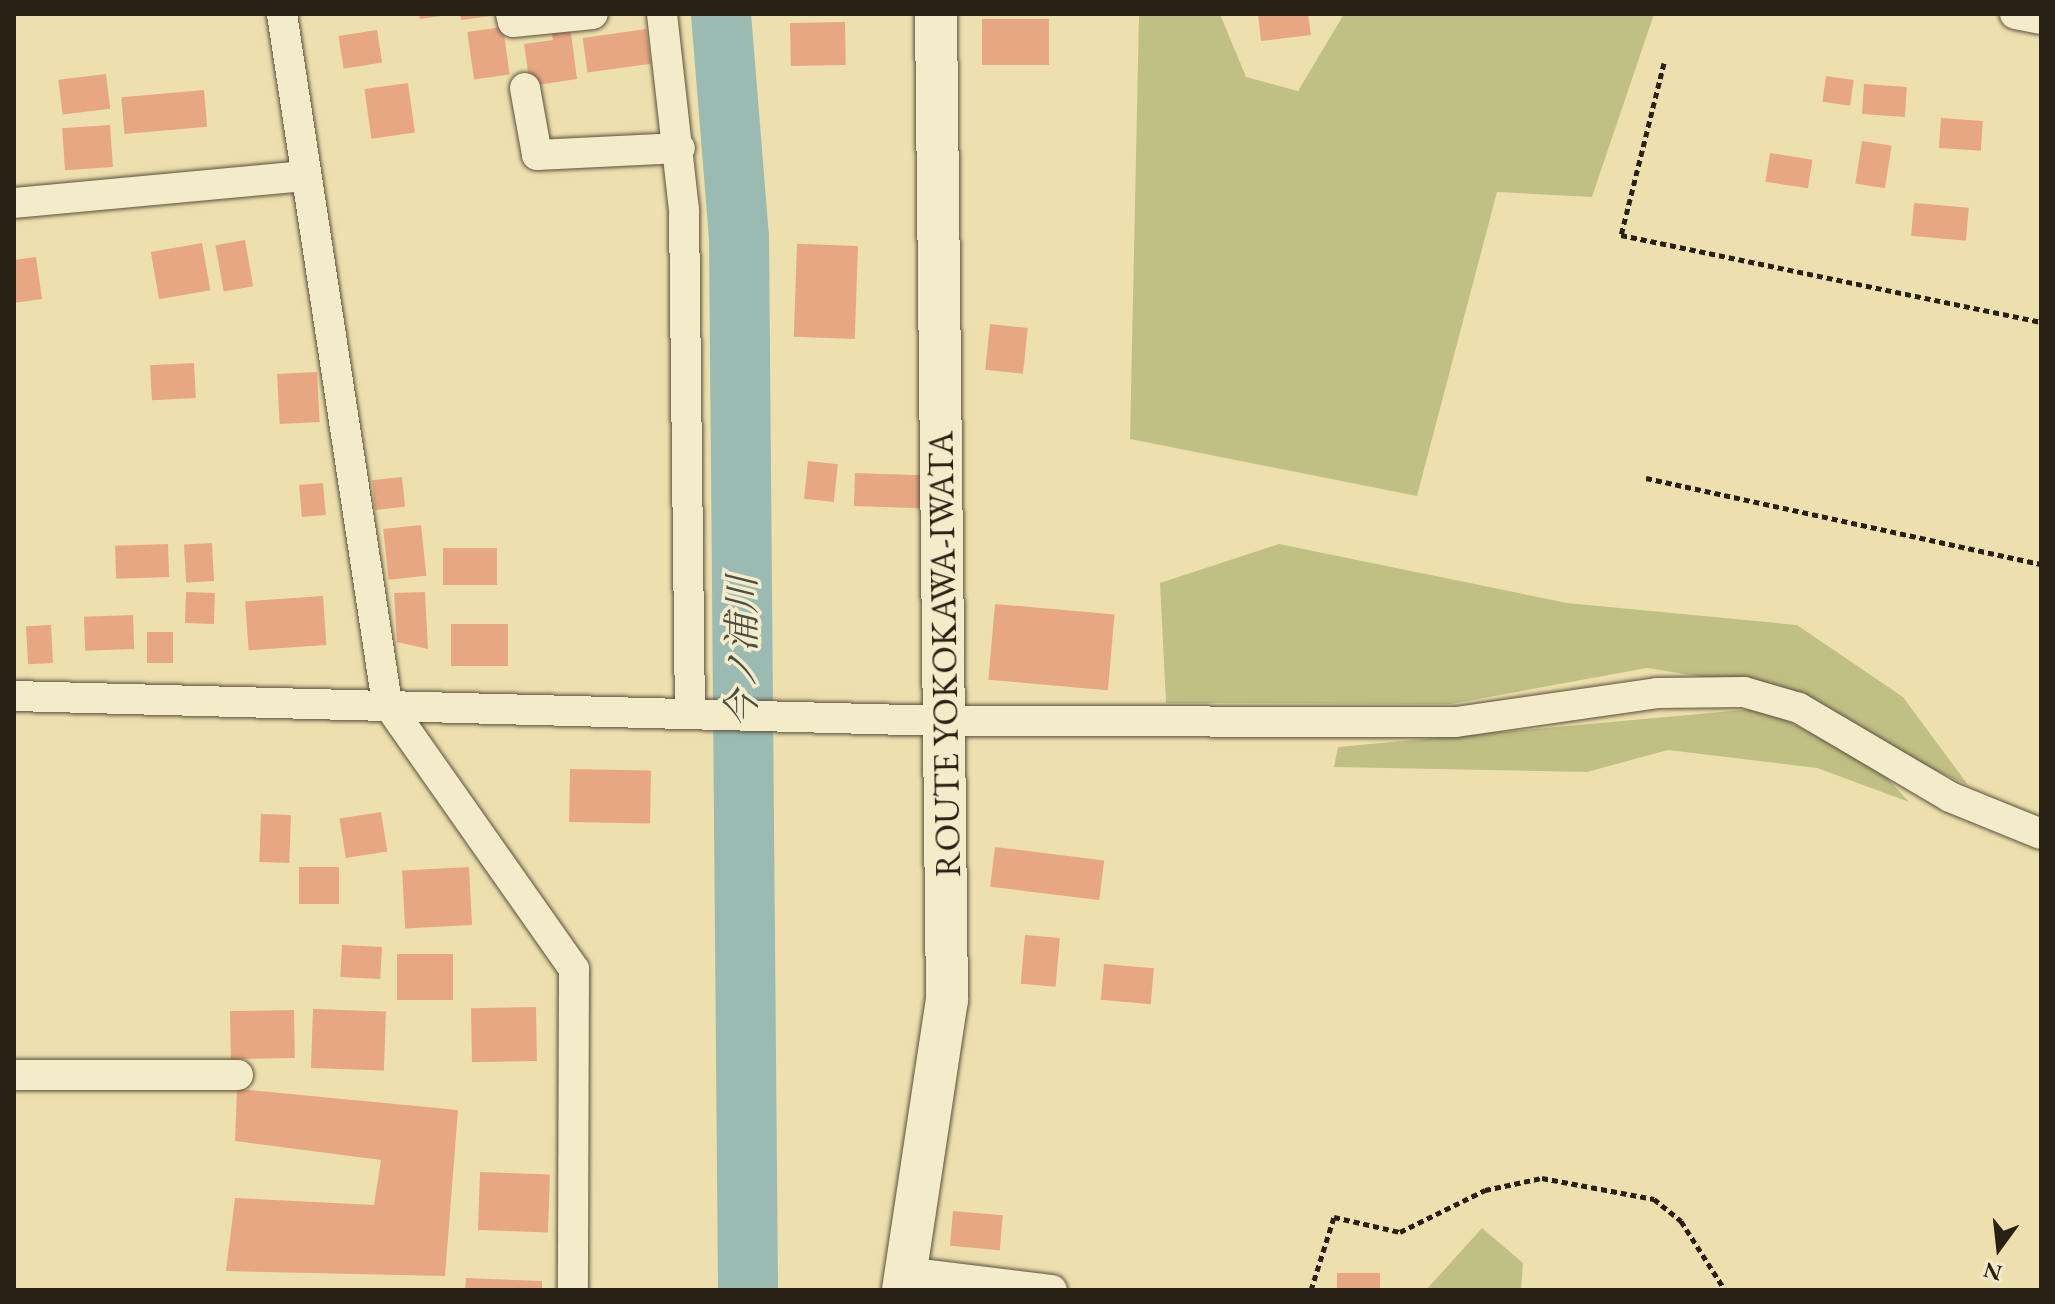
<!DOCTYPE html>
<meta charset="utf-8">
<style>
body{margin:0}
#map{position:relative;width:2055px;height:1304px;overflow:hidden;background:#eee0ae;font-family:"EB Garamond","Noto Serif JP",serif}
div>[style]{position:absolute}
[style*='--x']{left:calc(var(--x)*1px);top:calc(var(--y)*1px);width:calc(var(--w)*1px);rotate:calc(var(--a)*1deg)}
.green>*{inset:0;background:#c0c085}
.river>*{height:60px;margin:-30px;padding:0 30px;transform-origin:30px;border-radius:30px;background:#9bbbb2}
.building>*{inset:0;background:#e7a782;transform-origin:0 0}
.path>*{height:5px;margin-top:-2.5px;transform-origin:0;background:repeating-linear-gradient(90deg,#292015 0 6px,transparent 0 10px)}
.roads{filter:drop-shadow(0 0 2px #5a503b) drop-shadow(0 0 2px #5a503b)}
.minor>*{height:30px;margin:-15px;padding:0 15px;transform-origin:15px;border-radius:15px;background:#f4ebca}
.secondary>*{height:42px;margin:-21px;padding:0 21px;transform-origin:21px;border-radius:21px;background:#f4ebca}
span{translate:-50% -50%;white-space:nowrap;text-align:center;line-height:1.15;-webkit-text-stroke:7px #f4ebca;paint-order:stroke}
.street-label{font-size:36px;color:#292015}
.water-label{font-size:38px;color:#4b4e44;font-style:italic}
.frame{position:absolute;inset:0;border:16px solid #292015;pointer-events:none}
.north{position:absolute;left:1959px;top:1208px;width:80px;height:80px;-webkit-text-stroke:6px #f4ebca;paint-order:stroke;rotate:195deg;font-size:22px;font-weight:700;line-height:32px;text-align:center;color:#292015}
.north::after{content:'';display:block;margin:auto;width:28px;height:36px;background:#292015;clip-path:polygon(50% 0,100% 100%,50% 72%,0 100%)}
</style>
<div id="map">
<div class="green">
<div style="clip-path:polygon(1139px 14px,1220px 14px,1246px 77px,1298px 91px,1344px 14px,1654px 14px,1592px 197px,1497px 192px,1417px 496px,1130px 439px)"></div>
<div style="clip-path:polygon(1279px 544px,1567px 603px,1797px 625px,1903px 697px,1968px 785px,1872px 742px,1791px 691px,1647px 668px,1451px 704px,1166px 703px,1160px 583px)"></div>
<div style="clip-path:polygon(1764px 708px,1882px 772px,1909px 802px,1817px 768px,1668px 750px,1587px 772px,1334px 767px,1338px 747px)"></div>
<div style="clip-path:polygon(1482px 1228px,1523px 1263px,1521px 1290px,1426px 1290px)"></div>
</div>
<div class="river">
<div style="--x:721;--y:14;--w:224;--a:85.4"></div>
<div style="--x:739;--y:237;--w:1053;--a:89.51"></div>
</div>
<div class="building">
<div style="clip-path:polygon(419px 14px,441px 14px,441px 16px,420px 19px)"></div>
<div style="clip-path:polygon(460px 14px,492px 14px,492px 16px,461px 20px)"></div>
<div style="clip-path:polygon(1258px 14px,1308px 14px,1311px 35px,1261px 41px)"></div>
<div style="left:1049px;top:19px;width:46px;height:67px;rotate:90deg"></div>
<div style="left:845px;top:22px;width:43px;height:55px;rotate:89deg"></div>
<div style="clip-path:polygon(570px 25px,577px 79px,530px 86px,524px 44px,553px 40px,551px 28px)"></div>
<div style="left:503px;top:27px;width:48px;height:36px;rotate:82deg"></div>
<div style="left:646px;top:29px;width:35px;height:64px;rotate:82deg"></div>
<div style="left:377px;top:30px;width:33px;height:39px;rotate:81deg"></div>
<div style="left:106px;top:74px;width:35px;height:48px;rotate:83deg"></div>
<div style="left:1826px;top:76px;width:28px;height:26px;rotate:8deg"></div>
<div style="left:408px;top:83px;width:50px;height:44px;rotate:82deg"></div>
<div style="left:1864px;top:84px;width:43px;height:30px;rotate:4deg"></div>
<div style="left:204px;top:90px;width:37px;height:83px;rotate:85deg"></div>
<div style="left:1941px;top:118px;width:42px;height:30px;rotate:4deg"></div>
<div style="left:110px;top:125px;width:42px;height:48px;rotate:86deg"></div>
<div style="left:1862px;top:141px;width:30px;height:43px;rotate:9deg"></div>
<div style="left:1770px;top:153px;width:43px;height:29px;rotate:9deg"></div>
<div style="left:1914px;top:203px;width:55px;height:33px;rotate:5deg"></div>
<div style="left:245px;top:240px;width:47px;height:30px;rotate:80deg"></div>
<div style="left:202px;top:243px;width:48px;height:52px;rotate:80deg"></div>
<div style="left:858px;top:246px;width:93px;height:61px;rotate:92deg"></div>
<div style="clip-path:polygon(36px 257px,42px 299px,14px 303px,14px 260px)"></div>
<div style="left:990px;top:324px;width:38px;height:46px;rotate:6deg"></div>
<div style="left:194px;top:363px;width:35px;height:44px;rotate:87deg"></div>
<div style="left:317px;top:372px;width:50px;height:40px;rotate:87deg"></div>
<div style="left:808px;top:461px;width:30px;height:38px;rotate:6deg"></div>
<div style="left:855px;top:473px;width:66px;height:33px;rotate:2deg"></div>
<div style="left:402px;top:477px;width:30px;height:30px;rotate:84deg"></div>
<div style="left:323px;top:483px;width:32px;height:24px;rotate:85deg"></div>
<div style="left:421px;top:525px;width:51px;height:38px;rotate:84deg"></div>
<div style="left:212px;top:543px;width:38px;height:28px;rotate:87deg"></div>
<div style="left:168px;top:544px;width:33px;height:53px;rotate:88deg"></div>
<div style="left:443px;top:548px;width:54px;height:37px"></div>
<div style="left:186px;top:592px;width:29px;height:31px;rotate:2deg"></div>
<div style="clip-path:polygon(425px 592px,428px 649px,397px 642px,394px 593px)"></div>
<div style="left:323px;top:596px;width:49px;height:78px;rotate:86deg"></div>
<div style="left:995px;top:604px;width:120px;height:76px;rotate:5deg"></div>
<div style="left:133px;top:615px;width:34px;height:49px;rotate:88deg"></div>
<div style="left:451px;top:624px;width:57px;height:42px"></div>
<div style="left:51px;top:625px;width:38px;height:25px;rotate:87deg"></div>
<div style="left:147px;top:632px;width:26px;height:31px"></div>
<div style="left:570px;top:769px;width:81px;height:53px;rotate:1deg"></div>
<div style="left:381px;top:812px;width:40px;height:42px;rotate:81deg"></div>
<div style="left:261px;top:814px;width:30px;height:48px;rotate:2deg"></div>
<div style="left:995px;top:847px;width:110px;height:40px;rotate:7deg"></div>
<div style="left:299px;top:867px;width:40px;height:37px"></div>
<div style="left:469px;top:867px;width:58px;height:67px;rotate:87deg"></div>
<div style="left:1025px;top:935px;width:35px;height:49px;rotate:5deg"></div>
<div style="left:342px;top:945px;width:40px;height:32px;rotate:3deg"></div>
<div style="left:397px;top:954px;width:56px;height:46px"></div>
<div style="left:1104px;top:964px;width:50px;height:36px;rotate:5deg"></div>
<div style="left:536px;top:1007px;width:54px;height:65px;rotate:89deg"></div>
<div style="left:313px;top:1009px;width:73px;height:59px;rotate:2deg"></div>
<div style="left:294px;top:1010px;width:48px;height:64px;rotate:89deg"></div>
<div style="clip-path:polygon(237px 1089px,458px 1110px,445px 1276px,226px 1271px,235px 1198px,374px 1205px,381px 1160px,235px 1141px)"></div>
<div style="left:480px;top:1172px;width:70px;height:58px;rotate:2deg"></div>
<div style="left:953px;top:1211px;width:50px;height:35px;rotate:5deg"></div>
<div style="left:1337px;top:1273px;width:43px;height:17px"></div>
<div style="clip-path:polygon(466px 1278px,542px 1281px,542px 1290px,465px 1290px)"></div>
</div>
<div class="path">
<div style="--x:1664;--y:63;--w:177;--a:104"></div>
<div style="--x:1621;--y:235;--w:429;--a:11.7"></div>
<div style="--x:1646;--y:478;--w:404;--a:12.3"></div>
<div style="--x:1311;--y:1290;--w:77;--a:-72.5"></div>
<div style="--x:1334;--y:1217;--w:68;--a:12.8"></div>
<div style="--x:1400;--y:1232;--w:95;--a:-26.3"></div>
<div style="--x:1485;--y:1190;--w:58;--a:-11.9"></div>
<div style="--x:1542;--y:1178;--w:114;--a:10.6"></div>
<div style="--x:1654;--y:1199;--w:35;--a:39"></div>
<div style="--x:1681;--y:1221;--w:82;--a:57.5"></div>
</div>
<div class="roads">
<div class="minor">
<div style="--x:282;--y:14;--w:697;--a:81.34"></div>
<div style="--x:387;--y:703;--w:325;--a:54.9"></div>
<div style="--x:574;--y:969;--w:321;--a:90.2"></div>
<div style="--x:511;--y:14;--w:8;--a:76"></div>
<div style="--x:513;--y:22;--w:80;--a:-5.7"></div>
<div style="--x:662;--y:14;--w:197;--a:83.6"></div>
<div style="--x:684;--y:210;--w:502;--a:89.32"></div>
<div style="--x:2015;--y:14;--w:26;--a:11"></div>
<div style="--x:525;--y:88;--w:68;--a:79.8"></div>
<div style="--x:537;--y:155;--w:143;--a:-2.8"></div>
<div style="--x:14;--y:203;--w:293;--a:-5.3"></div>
<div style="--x:14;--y:696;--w:931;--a:1.54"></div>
<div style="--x:945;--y:721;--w:511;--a:0.11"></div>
<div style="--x:1456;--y:722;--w:203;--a:-8.2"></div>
<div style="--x:1657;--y:693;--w:87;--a:-0.7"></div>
<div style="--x:1744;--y:692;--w:57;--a:16.2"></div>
<div style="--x:1799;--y:708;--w:175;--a:30.5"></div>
<div style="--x:1950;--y:797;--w:98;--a:22.1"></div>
<div style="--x:14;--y:1075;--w:224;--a:0"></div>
<div style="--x:905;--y:1272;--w:148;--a:7"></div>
</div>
<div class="secondary">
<div style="--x:903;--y:1290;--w:293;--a:-81.4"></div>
<div style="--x:947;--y:1000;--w:986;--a:-90.64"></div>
</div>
</div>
<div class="street-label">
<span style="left:944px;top:654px;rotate:-91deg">ROUTE YOKOKAWA-IWATA</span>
</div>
<div class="water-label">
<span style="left:742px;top:652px;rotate:-90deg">今ノ浦川</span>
</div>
<div class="frame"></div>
<div class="north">N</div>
</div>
